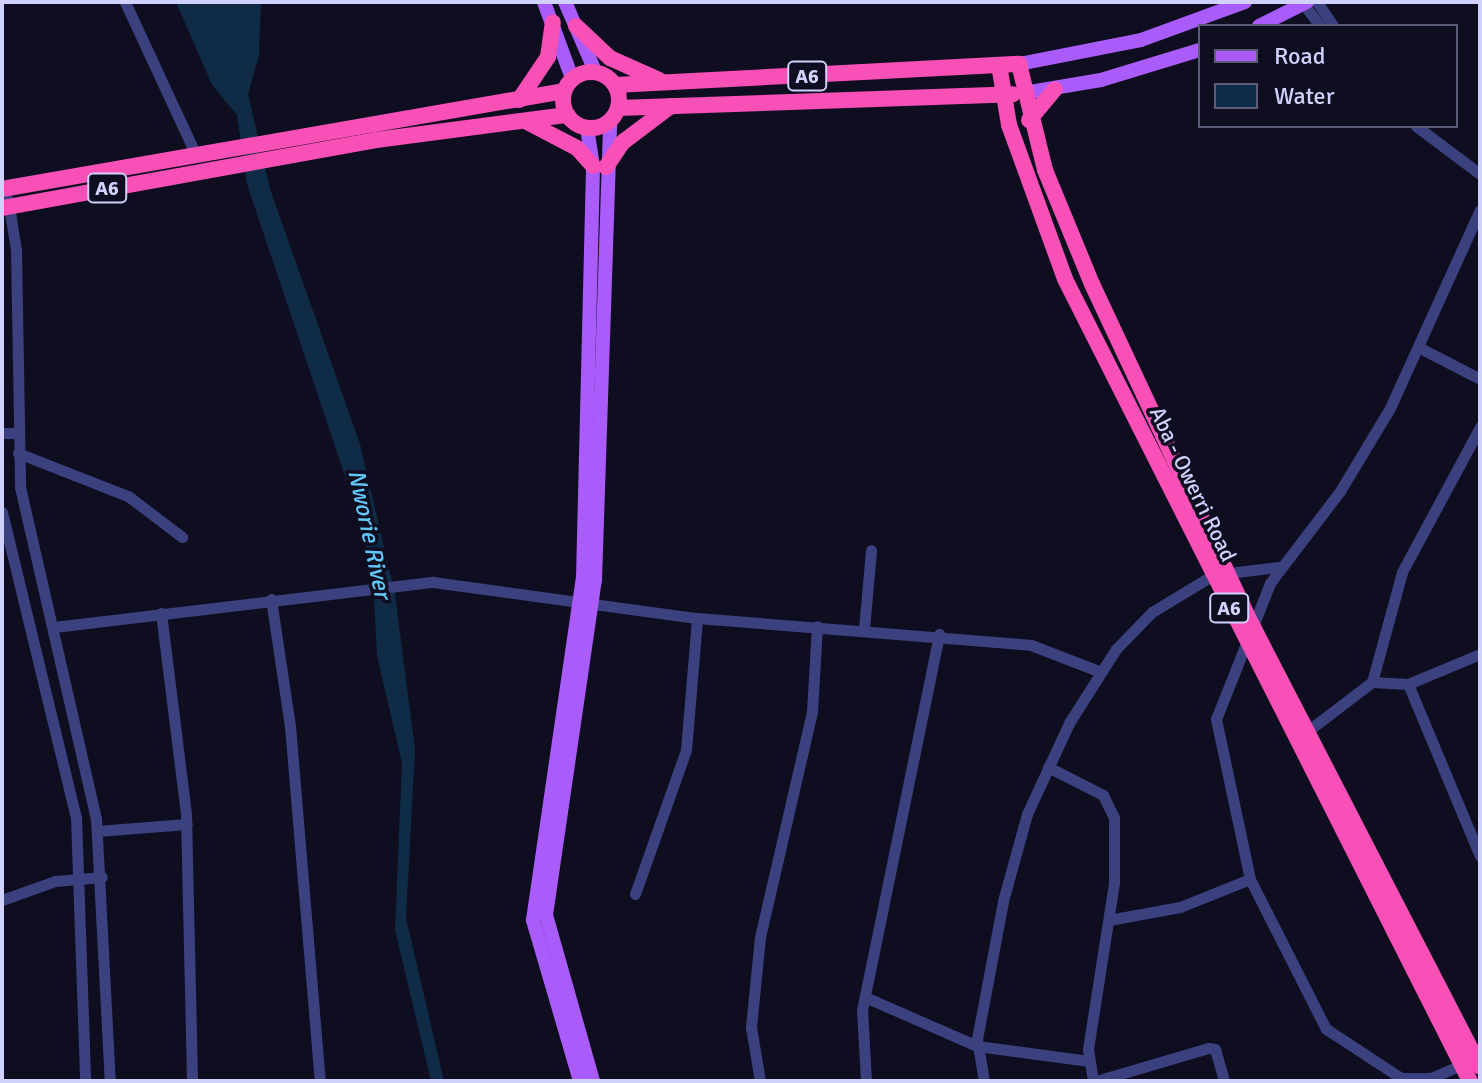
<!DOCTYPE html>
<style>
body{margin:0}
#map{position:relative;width:1482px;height:1083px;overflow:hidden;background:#0f0e21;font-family:Signika,sans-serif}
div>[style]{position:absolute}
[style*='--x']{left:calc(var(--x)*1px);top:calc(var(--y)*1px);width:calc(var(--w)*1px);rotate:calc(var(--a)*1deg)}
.water>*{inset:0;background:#0f2b45}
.minor>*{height:11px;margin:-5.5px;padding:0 5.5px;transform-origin:5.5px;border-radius:5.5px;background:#3b417e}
.major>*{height:14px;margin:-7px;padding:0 7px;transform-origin:7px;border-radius:7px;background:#a95cf9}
.highway>*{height:16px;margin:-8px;padding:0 8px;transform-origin:8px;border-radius:8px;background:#f850b7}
.highway>.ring{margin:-8px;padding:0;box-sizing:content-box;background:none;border:16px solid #f850b7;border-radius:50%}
span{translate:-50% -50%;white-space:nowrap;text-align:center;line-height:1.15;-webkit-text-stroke:7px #0f0e21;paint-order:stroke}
.shield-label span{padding:2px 6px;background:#0f0e21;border:2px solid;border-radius:6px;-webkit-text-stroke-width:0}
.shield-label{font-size:20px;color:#d0d1fd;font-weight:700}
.street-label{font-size:22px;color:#d0d1fd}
.water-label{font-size:24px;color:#63c7f9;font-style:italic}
.frame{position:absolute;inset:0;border:4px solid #d0d1fd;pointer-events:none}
.legend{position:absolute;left:1198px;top:24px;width:260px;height:104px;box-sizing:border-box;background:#0f0e21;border:2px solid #5c5c79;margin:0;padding:10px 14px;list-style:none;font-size:24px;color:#d0d1fd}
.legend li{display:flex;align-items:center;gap:16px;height:40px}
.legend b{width:40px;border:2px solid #5c5c79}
</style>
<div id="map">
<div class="water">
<div style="clip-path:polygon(176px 2px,261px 2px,259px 55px,248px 94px,270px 189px,360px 444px,395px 594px,415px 750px,406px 918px,444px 1081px,431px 1081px,395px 930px,402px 763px,377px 656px,373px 574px,359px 518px,247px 184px,237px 115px,212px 85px)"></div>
</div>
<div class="minor">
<div style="--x:125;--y:2;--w:171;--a:65.1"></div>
<div style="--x:1302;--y:2;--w:30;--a:53"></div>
<div style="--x:1317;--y:2;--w:29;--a:56"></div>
<div style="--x:1416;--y:126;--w:80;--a:36.9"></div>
<div style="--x:8;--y:200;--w:51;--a:80.9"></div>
<div style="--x:16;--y:250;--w:237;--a:89"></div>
<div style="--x:20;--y:487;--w:340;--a:77.1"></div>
<div style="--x:96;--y:818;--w:263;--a:87"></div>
<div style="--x:1420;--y:348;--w:68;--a:27.3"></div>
<div style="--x:2;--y:433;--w:16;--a:0"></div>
<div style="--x:18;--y:453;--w:118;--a:21.4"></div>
<div style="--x:128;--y:496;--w:68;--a:37.2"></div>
<div style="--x:2;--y:512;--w:314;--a:76.4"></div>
<div style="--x:76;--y:817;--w:264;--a:88"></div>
<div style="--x:271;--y:599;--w:128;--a:81.5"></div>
<div style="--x:290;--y:726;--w:356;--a:85.2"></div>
<div style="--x:161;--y:613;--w:204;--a:82.9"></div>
<div style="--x:186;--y:815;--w:266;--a:88.7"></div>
<div style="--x:54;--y:627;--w:382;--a:-6.8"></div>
<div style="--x:433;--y:582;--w:266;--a:7.8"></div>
<div style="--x:697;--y:618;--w:335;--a:4.6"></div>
<div style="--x:1031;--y:645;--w:75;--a:21.1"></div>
<div style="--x:864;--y:629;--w:79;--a:-84.9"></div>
<div style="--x:1372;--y:682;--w:36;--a:3"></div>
<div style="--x:1408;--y:684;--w:78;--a:-22.6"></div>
<div style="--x:1408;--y:684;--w:186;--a:67.3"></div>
<div style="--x:1309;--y:730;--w:79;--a:-37.3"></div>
<div style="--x:1372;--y:682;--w:114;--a:-74.7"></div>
<div style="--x:1402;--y:572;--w:165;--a:-61.7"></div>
<div style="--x:1048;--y:767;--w:62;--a:27"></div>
<div style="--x:1103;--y:795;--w:25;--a:64"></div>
<div style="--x:1114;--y:818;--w:65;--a:90"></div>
<div style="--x:1114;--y:883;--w:168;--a:98.9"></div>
<div style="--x:1088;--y:1049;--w:32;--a:81"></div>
<div style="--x:97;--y:831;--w:90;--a:-4.4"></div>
<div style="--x:635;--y:894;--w:153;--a:-70.5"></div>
<div style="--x:686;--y:750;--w:132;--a:-85.2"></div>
<div style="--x:2;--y:900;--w:56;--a:-19.7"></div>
<div style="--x:55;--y:881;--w:47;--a:-4.9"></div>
<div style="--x:1109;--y:920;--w:72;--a:-10.4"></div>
<div style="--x:1180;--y:907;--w:75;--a:-21.8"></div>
<div style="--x:865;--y:997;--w:122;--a:23.6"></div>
<div style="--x:977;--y:1046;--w:113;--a:7.6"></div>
<div style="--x:1466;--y:1063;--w:39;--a:157"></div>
<div style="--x:1430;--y:1078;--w:29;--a:180"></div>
<div style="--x:1401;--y:1078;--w:90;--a:-146.8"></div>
<div style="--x:1326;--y:1029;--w:168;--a:-116.9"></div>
<div style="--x:1250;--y:879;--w:164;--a:-102"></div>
<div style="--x:1216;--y:719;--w:146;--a:-68.3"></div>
<div style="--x:1270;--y:583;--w:116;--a:-52.7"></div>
<div style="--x:1340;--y:491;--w:97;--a:-58.9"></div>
<div style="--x:1390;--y:408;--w:217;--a:-65.6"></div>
<div style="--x:760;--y:1081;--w:55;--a:-99.5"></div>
<div style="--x:751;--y:1027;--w:90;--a:-84.3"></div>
<div style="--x:760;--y:937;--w:231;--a:-77"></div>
<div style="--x:812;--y:712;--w:86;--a:-86.7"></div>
<div style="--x:866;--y:1081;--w:71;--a:-93.2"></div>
<div style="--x:862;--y:1010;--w:384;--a:-78.4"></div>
<div style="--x:984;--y:1081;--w:43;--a:-99.5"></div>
<div style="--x:977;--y:1039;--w:140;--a:-79.3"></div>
<div style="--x:1003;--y:901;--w:90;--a:-74.6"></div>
<div style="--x:1027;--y:814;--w:100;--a:-65.2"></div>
<div style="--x:1069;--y:723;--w:88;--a:-57.6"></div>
<div style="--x:1116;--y:649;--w:52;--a:-45.8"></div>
<div style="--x:1152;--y:612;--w:71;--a:-31.2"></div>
<div style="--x:1213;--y:575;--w:65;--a:-7"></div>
<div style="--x:1096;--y:1081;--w:117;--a:-16.4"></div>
<div style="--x:1208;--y:1048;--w:7;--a:8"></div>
<div style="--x:1215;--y:1049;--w:33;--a:74"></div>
</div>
<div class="major">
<div style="--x:544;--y:2;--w:81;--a:69.8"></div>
<div style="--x:565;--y:2;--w:75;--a:66.5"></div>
<div style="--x:1259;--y:26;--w:54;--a:-26.6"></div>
<div style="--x:1019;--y:64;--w:124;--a:-11.1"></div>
<div style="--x:1141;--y:40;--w:111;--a:-20.1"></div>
<div style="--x:1024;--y:93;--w:78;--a:-9.6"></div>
<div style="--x:1101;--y:80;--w:103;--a:-16.9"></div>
<div style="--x:580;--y:1081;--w:168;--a:-106.3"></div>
<div style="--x:533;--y:920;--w:346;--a:-81.7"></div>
<div style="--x:583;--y:578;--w:412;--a:-88.6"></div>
<div style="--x:593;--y:166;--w:38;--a:-99"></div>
<div style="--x:593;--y:1081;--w:173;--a:-105.8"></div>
<div style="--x:546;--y:915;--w:339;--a:-81.7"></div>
<div style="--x:595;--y:580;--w:459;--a:-88.1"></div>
</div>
<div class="highway">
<div style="--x:576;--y:26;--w:47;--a:43.3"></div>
<div style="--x:610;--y:58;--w:54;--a:24.2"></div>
<div style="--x:999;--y:65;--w:61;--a:80.5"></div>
<div style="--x:1009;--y:125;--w:164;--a:70"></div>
<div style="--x:1065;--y:279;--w:898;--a:63.21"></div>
<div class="ring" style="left:563px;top:72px;width:40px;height:40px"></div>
<div style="--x:615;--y:85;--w:405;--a:-3"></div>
<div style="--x:1019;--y:64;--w:109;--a:76.2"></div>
<div style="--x:1045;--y:170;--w:123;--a:67.6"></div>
<div style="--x:1092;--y:284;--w:377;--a:64.9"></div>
<div style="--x:1252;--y:625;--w:497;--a:62.7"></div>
<div style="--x:519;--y:100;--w:52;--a:-56"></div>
<div style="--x:548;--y:57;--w:35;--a:-82"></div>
<div style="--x:618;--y:108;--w:395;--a:-2"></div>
<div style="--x:1029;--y:120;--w:40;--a:-50"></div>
<div style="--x:527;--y:122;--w:56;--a:27.5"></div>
<div style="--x:577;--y:148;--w:24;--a:48"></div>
<div style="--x:606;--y:167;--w:30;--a:-56"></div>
<div style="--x:623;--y:142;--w:60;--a:-36.9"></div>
<div style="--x:2;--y:189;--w:570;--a:-9.89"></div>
<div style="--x:2;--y:208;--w:380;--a:-10.3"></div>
<div style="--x:376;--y:140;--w:193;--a:-7.5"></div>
</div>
<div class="shield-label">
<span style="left:807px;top:76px">A6</span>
<span style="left:107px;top:188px">A6</span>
<span style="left:1229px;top:608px">A6</span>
</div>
<div class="street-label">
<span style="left:1193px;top:484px;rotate:64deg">Aba - Owerri Road</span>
</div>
<div class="water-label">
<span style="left:369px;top:534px;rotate:78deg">Nworie River</span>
</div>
<div class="frame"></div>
<ul class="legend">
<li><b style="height:10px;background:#a95cf9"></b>Road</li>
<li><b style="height:22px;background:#0f2b45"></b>Water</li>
</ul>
</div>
